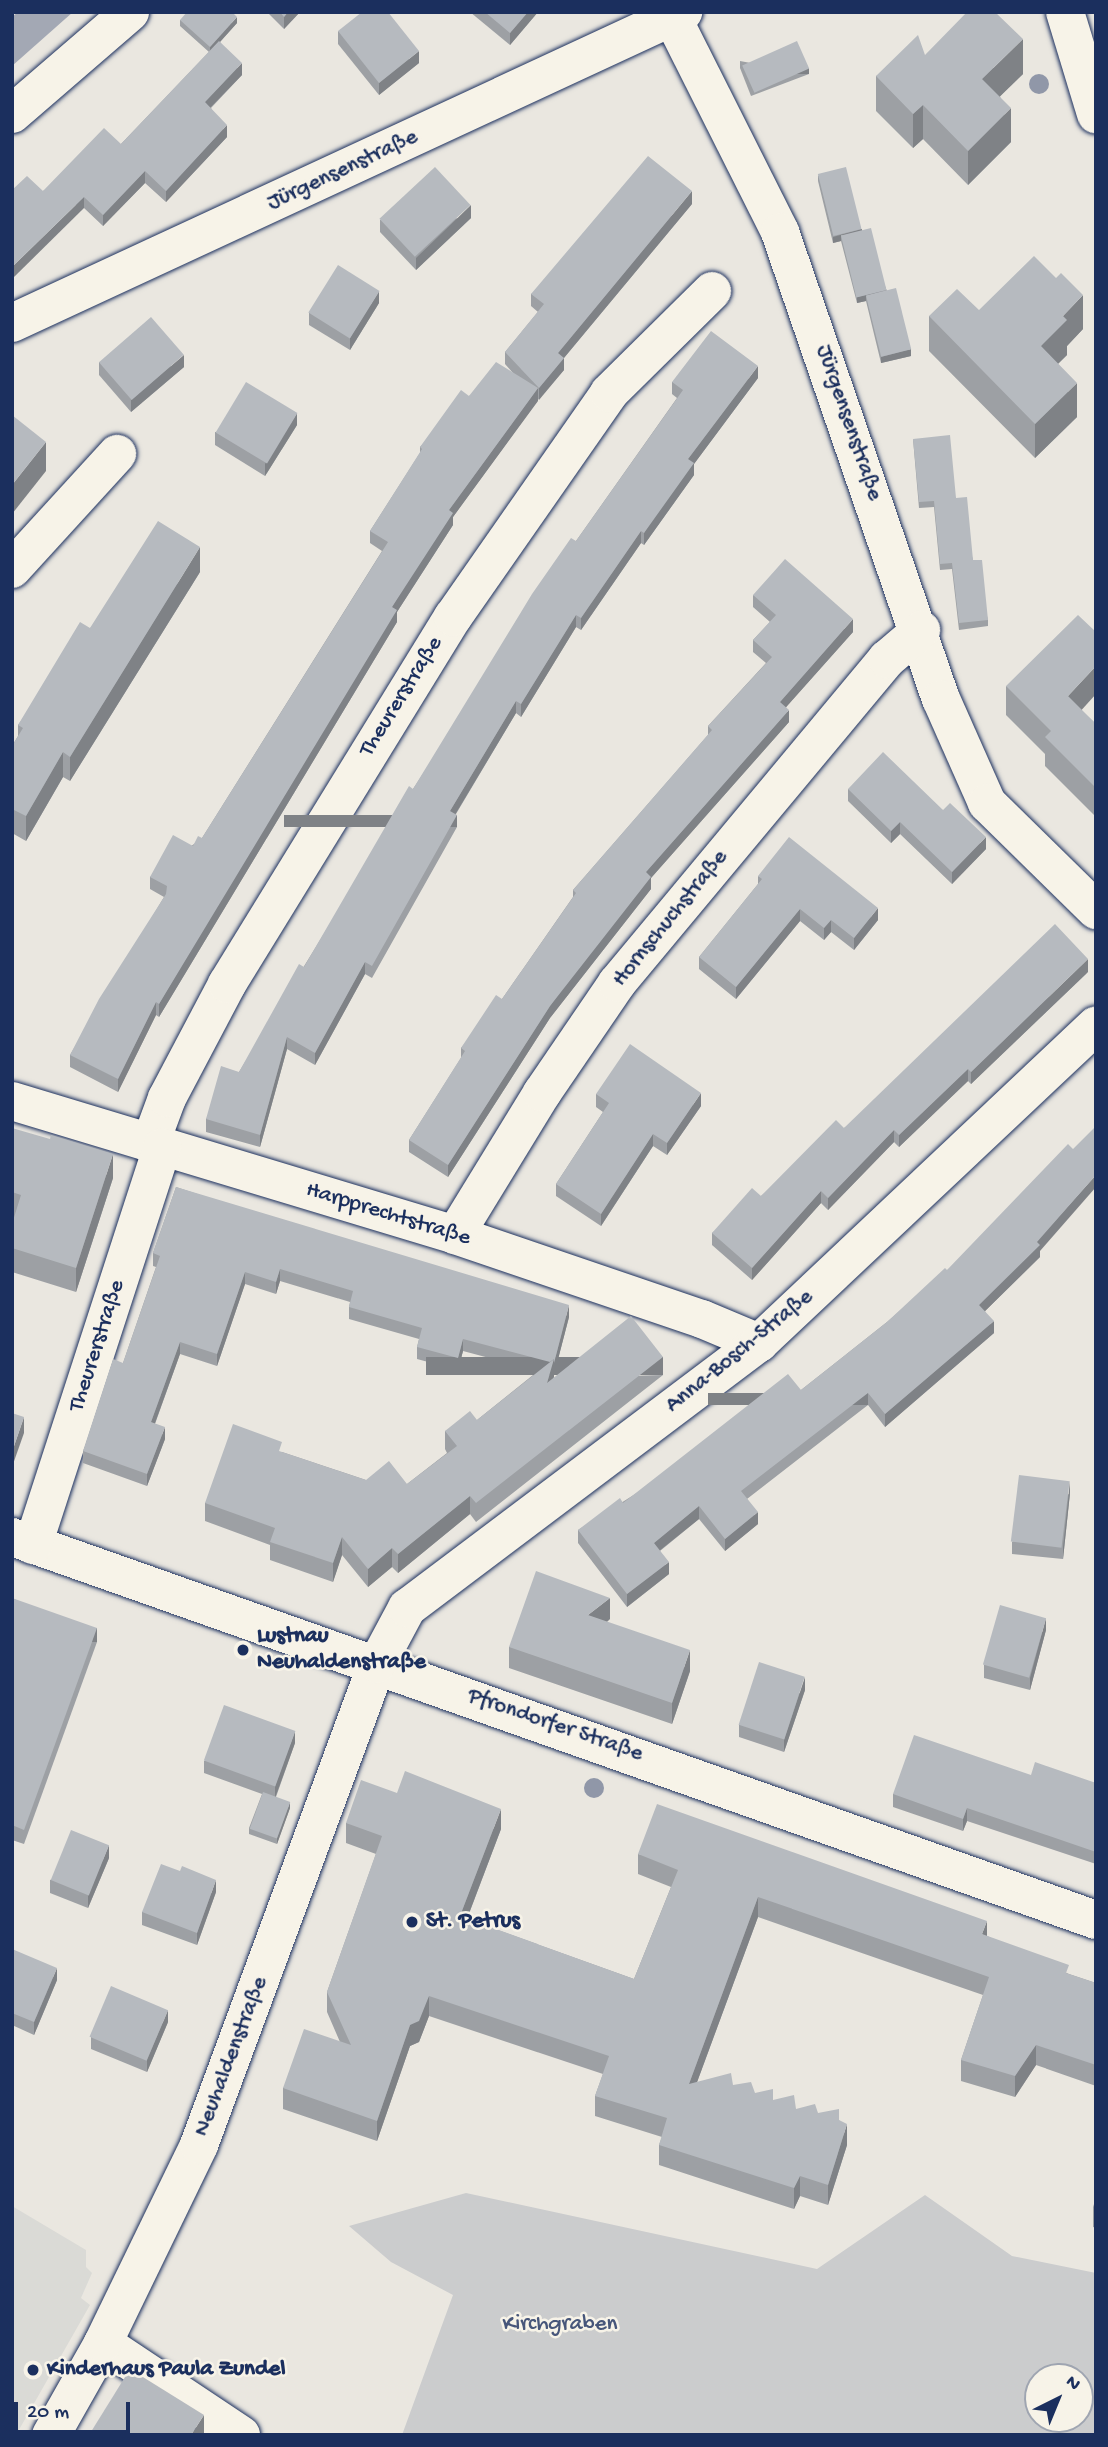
<!DOCTYPE html>
<meta charset="utf-8">
<style>
body{margin:0}
#map{position:relative;width:1108px;height:2447px;overflow:hidden;background:#eae7e0;font-family:"Gochi Hand",sans-serif}
div>[style]{position:absolute}
[style*='--x']{left:calc(var(--x)*1px);top:calc(var(--y)*1px);width:calc(var(--w)*1px);rotate:calc(var(--a)*1deg)}
.built>*{inset:0;background:#dadad6}
.green>*{inset:0;background:#cbcccd}
.water>*{inset:0;background:#a3a8b4}
.roads{filter:drop-shadow(0 0 2px #1b2f5e) drop-shadow(0 0 2px #1b2f5e)}
.minor>*{height:38px;margin:-19px;padding:0 19px;transform-origin:19px;border-radius:19px;background:#f7f3e8}
.trees>*{width:20px;height:20px;margin:-10px;border-radius:50%;background:#9097a8}
.wall>*{inset:0;background:#9da0a4}
.shaded-wall>*{inset:0;background:#7f8286;transform-origin:0 0}
.building>*{inset:0;background:#b6babf;transform-origin:0 0}
.dots>*{width:19px;height:19px;translate:-50% -50%;box-sizing:border-box;border:4px solid #f7f3e8;border-radius:50%}
span{translate:-50% -50%;white-space:nowrap;text-align:center;line-height:1.15;-webkit-text-stroke:5px #f7f3e8;paint-order:stroke}
.street-label{font-size:23px;color:#1b2f5e}
.poi-label{font-size:23px;color:#1b2f5e;font-weight:700}
.left{translate:0 -50%;text-align:left}
.park-label{font-size:23px;color:#47567a}
.frame{position:absolute;inset:0;border:14px solid #1b2f5e;pointer-events:none}
.north{position:absolute;left:1024px;top:2363px;width:70px;height:70px;box-sizing:border-box;background:#f7f3e8;border:2px solid #9fa5b1;border-radius:50%;rotate:43deg;font-size:19px;font-weight:700;line-height:28px;text-align:center;color:#1b2f5e}
.north::after{content:'';display:block;margin:auto;width:24px;height:32px;background:#1b2f5e;clip-path:polygon(50% 0,100% 100%,50% 72%,0 100%)}
.scale{position:absolute;left:14px;top:2402px;width:116px;height:32px;box-sizing:border-box;border:4px solid #1b2f5e;border-top:0;padding-left:9px;font-size:21px;line-height:24px;white-space:nowrap;color:#1b2f5e;-webkit-text-stroke:5px #f7f3e8;paint-order:stroke}
</style>
<div id="map">
<div class="built">
<div style="clip-path:polygon(12px 2206px,86px 2250px,86px 2267px,92px 2273px,81px 2298px,90px 2305px,16px 2435px,12px 2435px)"></div>
</div>
<div class="green">
<div style="clip-path:polygon(evenodd,466px 2193px,817px 2269px,925px 2195px,1012px 2256px,1096px 2273px,1096px 2435px,402px 2435px,453px 2295px,391px 2262px,349px 2226px,466px 2193px,1038px 2377px,1080px 2377px,1080px 2419px,1038px 2419px,1038px 2377px)"></div>
</div>
<div class="water">
<div style="clip-path:polygon(18px 12px,73px 12px,12px 66px,12px 17px)"></div>
</div>
<div class="roads">
<div class="minor">
<div style="--x:1065;--y:12;--w:107;--a:73.1"></div>
<div style="--x:672;--y:17;--w:241;--a:63.3"></div>
<div style="--x:780;--y:232;--w:494;--a:71"></div>
<div style="--x:941;--y:699;--w:114;--a:66.1"></div>
<div style="--x:987;--y:803;--w:153;--a:44.5"></div>
<div style="--x:12;--y:114;--w:156;--a:-40.8"></div>
<div style="--x:12;--y:323;--w:740;--a:-24.87"></div>
<div style="--x:12;--y:569;--w:156;--a:-47.6"></div>
<div style="--x:12;--y:1101;--w:463;--a:16.8"></div>
<div style="--x:455;--y:1235;--w:261;--a:18.8"></div>
<div style="--x:702;--y:1319;--w:62;--a:22.8"></div>
<div style="--x:150;--y:1144;--w:49;--a:-69.7"></div>
<div style="--x:167;--y:1098;--w:129;--a:-62.2"></div>
<div style="--x:227;--y:984;--w:431;--a:-58.4"></div>
<div style="--x:453;--y:617;--w:273;--a:-55.1"></div>
<div style="--x:609;--y:393;--w:145;--a:-44.7"></div>
<div style="--x:455;--y:1235;--w:167;--a:-58.5"></div>
<div style="--x:542;--y:1093;--w:133;--a:-55.7"></div>
<div style="--x:617;--y:983;--w:422;--a:-50.2"></div>
<div style="--x:887;--y:659;--w:45;--a:-40.5"></div>
<div style="--x:12;--y:1537;--w:1150;--a:19.46"></div>
<div style="--x:33;--y:1545;--w:418;--a:-72"></div>
<div style="--x:103;--y:2343;--w:166;--a:33.7"></div>
<div style="--x:51;--y:2435;--w:106;--a:-60.5"></div>
<div style="--x:103;--y:2343;--w:220;--a:-64.1"></div>
<div style="--x:199;--y:2145;--w:513;--a:-69.69"></div>
<div style="--x:377;--y:1664;--w:64;--a:-61.8"></div>
<div style="--x:407;--y:1608;--w:441;--a:-37"></div>
<div style="--x:759;--y:1343;--w:463;--a:-43.3"></div>
</div>
</div>
<div class="trees">
<div style="left:1039px;top:84px"></div>
<div style="left:594px;top:1788px"></div>
</div>
<div class="wall">
<div style="clip-path:polygon(267px 12px,300px 12px,284px 29px)"></div>
<div style="clip-path:polygon(470px 12px,538px 12px,510px 45px)"></div>
<div style="clip-path:polygon(180px 20px,237px 23px,220px 42px,242px 75px,211px 108px,227px 137px,166px 202px,145px 183px,103px 226px,84px 208px,43px 191px,121px 144px,209px 52px,180px 26px)"></div>
<div style="clip-path:polygon(338px 31px,419px 63px,379px 95px,338px 44px)"></div>
<div style="clip-path:polygon(925px 55px,1023px 74px,1000px 96px,1011px 142px,968px 185px,923px 139px,913px 148px,876px 111px,876px 76px)"></div>
<div style="clip-path:polygon(740px 61px,809px 74px,751px 96px,740px 68px)"></div>
<div style="clip-path:polygon(818px 175px,862px 230px,887px 291px,911px 356px,881px 363px,866px 301px,857px 303px,841px 241px,833px 243px,818px 181px)"></div>
<div style="clip-path:polygon(692px 204px,564px 358px,564px 370px,538px 400px,453px 517px,453px 525px,397px 612px,397px 622px,159px 1017px,156px 1015px,118px 1092px,70px 1067px,70px 1055px,164px 897px,150px 889px,150px 877px,202px 838px,382px 551px,370px 543px,370px 531px,420px 453px,420px 447px,469px 396px,513px 373px,505px 364px,505px 352px,538px 312px,531px 306px,531px 294px)"></div>
<div style="clip-path:polygon(471px 218px,416px 270px,380px 232px,380px 220px)"></div>
<div style="clip-path:polygon(379px 303px,350px 350px,309px 325px,309px 313px)"></div>
<div style="clip-path:polygon(979px 310px,1083px 329px,1067px 346px,1067px 355px,1058px 364px,1077px 417px,1035px 458px,929px 351px,929px 316px)"></div>
<div style="clip-path:polygon(99px 362px,184px 367px,131px 412px,99px 375px)"></div>
<div style="clip-path:polygon(758px 378px,694px 464px,694px 475px,644px 545px,641px 543px,581px 630px,576px 627px,521px 717px,516px 713px,456px 814px,457px 827px,372px 978px,365px 974px,315px 1065px,287px 1049px,260px 1147px,206px 1132px,206px 1119px,239px 1072px,413px 789px,576px 541px,677px 398px,672px 394px,672px 382px)"></div>
<div style="clip-path:polygon(297px 425px,265px 476px,215px 445px,215px 432px)"></div>
<div style="clip-path:polygon(913px 439px,956px 498px,973px 560px,988px 620px,988px 626px,959px 630px,952px 569px,940px 570px,934px 507px,919px 508px)"></div>
<div style="clip-path:polygon(200px 572px,70px 781px,63px 777px,26px 841px,12px 833px,12px 746px,18px 736px,18px 725px,90px 628px)"></div>
<div style="clip-path:polygon(753px 595px,853px 632px,786px 707px,789px 722px,651px 878px,651px 889px,550px 1018px,448px 1177px,409px 1152px,409px 1140px,461px 1058px,461px 1048px,502px 999px,573px 897px,573px 890px,708px 735px,708px 726px,766px 663px,753px 652px,753px 640px,770px 622px,753px 607px)"></div>
<div style="clip-path:polygon(1006px 686px,1081px 710px,1096px 724px,1096px 817px,1045px 766px,1045px 754px,1006px 715px)"></div>
<div style="clip-path:polygon(848px 789px,943px 810px,986px 849px,952px 884px,900px 834px,891px 843px,848px 801px)"></div>
<div style="clip-path:polygon(758px 876px,878px 920px,854px 950px,831px 932px,824px 940px,800px 921px,736px 999px,699px 969px,699px 957px,758px 884px)"></div>
<div style="clip-path:polygon(1088px 972px,971px 1084px,968px 1081px,899px 1147px,894px 1142px,828px 1210px,821px 1203px,752px 1280px,712px 1245px,712px 1233px,761px 1196px,844px 1128px)"></div>
<div style="clip-path:polygon(596px 1094px,701px 1106px,667px 1155px,653px 1146px,601px 1226px,556px 1196px,556px 1184px,603px 1112px,596px 1107px)"></div>
<div style="clip-path:polygon(12px 1128px,113px 1178px,76px 1292px,12px 1272px,12px 1224px,14px 1217px,12px 1216px)"></div>
<div style="clip-path:polygon(176px 1187px,569px 1317px,553px 1378px,663px 1375px,476px 1522px,470px 1514px,398px 1573px,392px 1567px,368px 1587px,342px 1555px,333px 1582px,270px 1560px,270px 1545px,205px 1521px,205px 1503px,282px 1452px,366px 1480px,407px 1484px,447px 1453px,445px 1449px,445px 1431px,477px 1420px,538px 1371px,463px 1351px,458px 1370px,417px 1359px,417px 1347px,419px 1339px,349px 1319px,349px 1307px,350px 1302px,280px 1281px,276px 1294px,245px 1284px,217px 1366px,180px 1354px,155px 1424px,165px 1439px,147px 1486px,83px 1463px,83px 1451px,123px 1363px,156px 1267px,153px 1266px,153px 1253px)"></div>
<div style="clip-path:polygon(1040px 1251px,1040px 1257px,985px 1311px,994px 1333px,885px 1427px,868px 1405px,747px 1499px,758px 1524px,725px 1551px,699px 1519px,660px 1551px,669px 1574px,627px 1607px,578px 1543px,578px 1530px,801px 1390px,887px 1322px,947px 1270px)"></div>
<div style="clip-path:polygon(1070px 1493px,1063px 1559px,1012px 1554px,1012px 1542px)"></div>
<div style="clip-path:polygon(12px 1598px,97px 1642px,24px 1844px,12px 1840px)"></div>
<div style="clip-path:polygon(610px 1619px,607px 1622px,690px 1671px,672px 1724px,509px 1668px,509px 1647px)"></div>
<div style="clip-path:polygon(1046px 1630px,1030px 1690px,984px 1678px,984px 1665px)"></div>
<div style="clip-path:polygon(805px 1690px,784px 1752px,739px 1737px,739px 1725px)"></div>
<div style="clip-path:polygon(295px 1743px,276px 1797px,290px 1808px,277px 1844px,249px 1834px,249px 1828px,262px 1794px,204px 1773px,204px 1761px)"></div>
<div style="clip-path:polygon(1031px 1775px,1096px 1783px,1096px 1864px,967px 1821px,963px 1831px,893px 1807px,893px 1794px)"></div>
<div style="clip-path:polygon(346px 1823px,501px 1829px,467px 1919px,634px 1979px,671px 1887px,638px 1874px,638px 1854px,987px 1936px,1069px 1974px,1096px 1983px,1096px 2086px,1036px 2065px,1015px 2097px,961px 2081px,961px 2060px,983px 1995px,758px 1917px,697px 2082px,733px 2085px,796px 2109px,818px 2113px,839px 2120px,847px 2145px,828px 2205px,800px 2196px,794px 2209px,659px 2165px,659px 2145px,662px 2137px,595px 2116px,595px 2096px,603px 2074px,429px 2016px,419px 2042px,410px 2046px,377px 2141px,283px 2109px,283px 2088px,340px 2042px,327px 2012px,327px 1992px,376px 1854px,346px 1843px)"></div>
<div style="clip-path:polygon(109px 1858px,88px 1908px,50px 1893px,50px 1880px)"></div>
<div style="clip-path:polygon(216px 1892px,197px 1945px,142px 1925px,142px 1912px)"></div>
<div style="clip-path:polygon(12px 1949px,57px 1980px,34px 2035px,12px 2025px)"></div>
<div style="clip-path:polygon(168px 2022px,147px 2072px,91px 2049px,91px 2037px)"></div>
<div style="clip-path:polygon(1096px 2198px,1096px 2228px,1093px 2227px,1093px 2207px)"></div>
</div>
<div class="shaded-wall">
<div style="clip-path:polygon(288px 12px,300px 12px,284px 29px,284px 17px)"></div>
<div style="clip-path:polygon(528px 12px,538px 12px,510px 45px,510px 33px)"></div>
<div style="clip-path:polygon(237px 17px,237px 23px,210px 53px,210px 47px)"></div>
<div style="clip-path:polygon(1023px 39px,1023px 74px,982px 114px,982px 79px)"></div>
<div style="clip-path:polygon(419px 51px,419px 63px,379px 95px,379px 83px)"></div>
<div style="clip-path:polygon(242px 63px,242px 75px,205px 113px,205px 102px)"></div>
<div style="left:809px;top:68px;width:6px;height:62px;rotate:90deg"></div>
<div style="clip-path:polygon(923px 105px,923px 139px,913px 148px,913px 114px)"></div>
<div style="clip-path:polygon(1011px 108px,1011px 142px,968px 185px,968px 151px)"></div>
<div style="clip-path:polygon(227px 125px,227px 137px,166px 202px,166px 191px)"></div>
<div style="clip-path:polygon(145px 171px,145px 183px,103px 226px,103px 215px)"></div>
<div style="clip-path:polygon(692px 191px,692px 204px,558px 365px,558px 353px)"></div>
<div style="clip-path:polygon(84px 197px,84px 208px,12px 279px,12px 267px)"></div>
<div style="clip-path:polygon(471px 205px,471px 218px,416px 270px,416px 258px)"></div>
<div style="clip-path:polygon(862px 229px,862px 235px,841px 235px,841px 241px,833px 243px,833px 237px)"></div>
<div style="clip-path:polygon(887px 290px,866px 296px,866px 301px,857px 303px,857px 297px)"></div>
<div style="clip-path:polygon(379px 291px,379px 303px,350px 350px,350px 338px)"></div>
<div style="clip-path:polygon(1083px 295px,1083px 329px,1067px 346px,1067px 355px,1041px 380px,1041px 346px,1063px 316px)"></div>
<div style="clip-path:polygon(911px 349px,911px 356px,881px 363px,881px 357px)"></div>
<div style="clip-path:polygon(184px 355px,184px 367px,131px 412px,131px 400px)"></div>
<div style="clip-path:polygon(564px 358px,564px 370px,539px 400px,539px 388px)"></div>
<div style="clip-path:polygon(758px 366px,758px 378px,694px 464px,694px 475px,644px 545px,644px 533px,688px 459px)"></div>
<div style="clip-path:polygon(1077px 383px,1077px 417px,1035px 458px,1035px 424px)"></div>
<div style="clip-path:polygon(538px 388px,538px 401px,453px 517px,453px 525px,397px 612px,397px 622px,159px 1017px,159px 1004px,449px 510px)"></div>
<div style="clip-path:polygon(297px 413px,297px 425px,265px 476px,265px 464px)"></div>
<div style="clip-path:polygon(46px 442px,46px 471px,12px 514px,12px 485px)"></div>
<div style="clip-path:polygon(641px 531px,641px 543px,581px 630px,581px 618px)"></div>
<div style="clip-path:polygon(200px 547px,200px 572px,70px 781px,70px 757px)"></div>
<div style="clip-path:polygon(576px 615px,576px 627px,521px 717px,521px 704px)"></div>
<div style="clip-path:polygon(853px 619px,853px 632px,780px 714px,780px 702px)"></div>
<div style="clip-path:polygon(1096px 666px,1096px 694px,1068px 725px,1068px 696px)"></div>
<div style="clip-path:polygon(516px 701px,516px 713px,450px 823px,450px 811px)"></div>
<div style="clip-path:polygon(789px 710px,789px 722px,651px 878px,651px 889px,550px 1018px,448px 1177px,448px 1165px,550px 1006px,646px 872px)"></div>
<div style="clip-path:polygon(63px 752px,63px 777px,26px 841px,26px 816px)"></div>
<div style="left:457px;top:815px;width:12px;height:173px;rotate:90deg"></div>
<div style="clip-path:polygon(900px 822px,900px 834px,891px 843px,891px 831px)"></div>
<div style="clip-path:polygon(986px 837px,986px 849px,952px 884px,952px 872px)"></div>
<div style="clip-path:polygon(878px 908px,878px 920px,854px 950px,854px 938px)"></div>
<div style="clip-path:polygon(800px 909px,800px 921px,736px 999px,736px 987px)"></div>
<div style="clip-path:polygon(831px 920px,831px 932px,824px 940px,824px 928px)"></div>
<div style="clip-path:polygon(1088px 959px,1088px 972px,971px 1084px,971px 1072px)"></div>
<div style="clip-path:polygon(365px 962px,365px 974px,315px 1065px,315px 1053px)"></div>
<div style="clip-path:polygon(156px 1002px,156px 1015px,118px 1092px,118px 1079px)"></div>
<div style="clip-path:polygon(287px 1037px,287px 1049px,260px 1147px,260px 1135px)"></div>
<div style="clip-path:polygon(968px 1069px,968px 1081px,899px 1147px,899px 1135px)"></div>
<div style="clip-path:polygon(701px 1093px,701px 1106px,667px 1155px,667px 1143px)"></div>
<div style="clip-path:polygon(894px 1130px,894px 1142px,828px 1210px,828px 1198px)"></div>
<div style="clip-path:polygon(653px 1134px,653px 1146px,601px 1226px,601px 1214px)"></div>
<div style="clip-path:polygon(113px 1154px,113px 1178px,76px 1292px,76px 1268px)"></div>
<div style="clip-path:polygon(1096px 1175px,1096px 1187px,1040px 1251px,1040px 1257px,979px 1317px,979px 1305px)"></div>
<div style="clip-path:polygon(821px 1191px,821px 1203px,752px 1280px,752px 1268px)"></div>
<div style="clip-path:polygon(280px 1269px,280px 1281px,276px 1294px,276px 1282px)"></div>
<div style="clip-path:polygon(245px 1272px,245px 1284px,217px 1366px,217px 1354px)"></div>
<div style="clip-path:polygon(569px 1305px,569px 1317px,554px 1375px,554px 1363px)"></div>
<div style="clip-path:polygon(994px 1321px,994px 1333px,885px 1427px,885px 1414px)"></div>
<div style="clip-path:polygon(463px 1339px,463px 1351px,458px 1370px,458px 1358px)"></div>
<div style="clip-path:polygon(180px 1342px,180px 1354px,151px 1434px,151px 1422px)"></div>
<div style="left:663px;top:1357px;width:18px;height:237px;rotate:90deg"></div>
<div style="clip-path:polygon(554px 1359px,554px 1377px,547px 1401px,547px 1383px)"></div>
<div style="left:868px;top:1393px;width:12px;height:160px;rotate:90deg"></div>
<div style="clip-path:polygon(24px 1417px,24px 1433px,12px 1467px,12px 1452px)"></div>
<div style="clip-path:polygon(165px 1427px,165px 1439px,147px 1486px,147px 1474px)"></div>
<div style="clip-path:polygon(1070px 1481px,1070px 1493px,1063px 1559px,1063px 1547px)"></div>
<div style="clip-path:polygon(470px 1496px,470px 1514px,398px 1573px,398px 1554px)"></div>
<div style="clip-path:polygon(699px 1506px,699px 1519px,654px 1555px,654px 1543px)"></div>
<div style="clip-path:polygon(758px 1512px,758px 1524px,725px 1551px,725px 1539px)"></div>
<div style="clip-path:polygon(342px 1537px,342px 1555px,333px 1582px,333px 1563px)"></div>
<div style="clip-path:polygon(392px 1548px,392px 1567px,368px 1587px,368px 1569px)"></div>
<div style="clip-path:polygon(669px 1562px,669px 1574px,627px 1607px,627px 1594px)"></div>
<div style="clip-path:polygon(610px 1598px,610px 1619px,588px 1636px,588px 1615px)"></div>
<div style="clip-path:polygon(1046px 1618px,1046px 1630px,1030px 1690px,1030px 1678px)"></div>
<div style="left:97px;top:1628px;width:14px;height:215px;rotate:90deg"></div>
<div style="clip-path:polygon(690px 1650px,690px 1671px,672px 1724px,672px 1703px)"></div>
<div style="clip-path:polygon(805px 1677px,805px 1690px,784px 1752px,784px 1740px)"></div>
<div style="clip-path:polygon(295px 1731px,295px 1743px,275px 1798px,275px 1786px)"></div>
<div style="clip-path:polygon(290px 1802px,290px 1808px,277px 1844px,277px 1838px)"></div>
<div style="clip-path:polygon(967px 1808px,967px 1821px,963px 1831px,963px 1819px)"></div>
<div style="clip-path:polygon(501px 1809px,501px 1829px,460px 1937px,460px 1916px)"></div>
<div style="clip-path:polygon(109px 1845px,109px 1858px,88px 1908px,88px 1896px)"></div>
<div style="clip-path:polygon(216px 1880px,216px 1892px,197px 1945px,197px 1933px)"></div>
<div style="clip-path:polygon(758px 1897px,758px 1917px,689px 2104px,689px 2084px)"></div>
<div style="clip-path:polygon(987px 1921px,987px 1941px,982px 1934px)"></div>
<div style="clip-path:polygon(57px 1968px,57px 1980px,34px 2035px,34px 2022px)"></div>
<div style="clip-path:polygon(429px 1996px,429px 2016px,419px 2042px,410px 2046px,377px 2141px,377px 2121px,410px 2025px)"></div>
<div style="clip-path:polygon(168px 2010px,168px 2022px,147px 2072px,147px 2060px)"></div>
<div style="clip-path:polygon(1036px 2045px,1036px 2065px,1015px 2097px,1015px 2076px)"></div>
<div style="clip-path:polygon(847px 2124px,847px 2145px,828px 2205px,828px 2185px)"></div>
<div style="clip-path:polygon(800px 2176px,800px 2196px,794px 2209px,794px 2188px)"></div>
<div style="clip-path:polygon(204px 2415px,204px 2435px,191px 2435px)"></div>
</div>
<div class="building">
<div style="clip-path:polygon(187px 12px,232px 12px,237px 17px,210px 47px,180px 20px)"></div>
<div style="clip-path:polygon(280px 12px,288px 12px,284px 17px)"></div>
<div style="clip-path:polygon(362px 12px,388px 12px,419px 51px,379px 83px,338px 31px)"></div>
<div style="clip-path:polygon(485px 12px,528px 12px,510px 33px)"></div>
<div style="clip-path:polygon(967px 12px,995px 12px,1023px 39px,982px 79px,1011px 108px,968px 151px,923px 105px,913px 114px,876px 76px,918px 35px,925px 55px)"></div>
<div style="clip-path:polygon(219px 41px,242px 63px,205px 102px,227px 125px,166px 191px,145px 171px,103px 215px,84px 197px,12px 267px,12px 190px,27px 176px,43px 191px,104px 128px,121px 144px)"></div>
<div style="left:797px;top:41px;width:30px;height:60px;rotate:66deg"></div>
<div style="clip-path:polygon(648px 156px,692px 191px,558px 353px,564px 358px,539px 388px,505px 352px,544px 304px,531px 294px)"></div>
<div style="left:435px;top:167px;width:52px;height:76px;rotate:47deg"></div>
<div style="left:846px;top:167px;width:64px;height:29px;rotate:76deg"></div>
<div style="left:871px;top:228px;width:64px;height:31px;rotate:76deg"></div>
<div style="clip-path:polygon(1034px 256px,1056px 278px,1061px 273px,1083px 295px,1063px 316px,1067px 320px,1041px 346px,1077px 383px,1035px 424px,929px 316px,957px 289px,979px 310px)"></div>
<div style="left:338px;top:265px;width:49px;height:56px;rotate:32deg"></div>
<div style="left:896px;top:288px;width:63px;height:31px;rotate:76deg"></div>
<div style="left:151px;top:317px;width:50px;height:69px;rotate:49deg"></div>
<div style="clip-path:polygon(711px 331px,758px 366px,688px 459px,694px 463px,644px 533px,641px 531px,581px 618px,576px 615px,521px 704px,516px 701px,450px 811px,457px 815px,372px 966px,365px 962px,315px 1053px,287px 1037px,260px 1135px,206px 1119px,221px 1066px,239px 1072px,299px 964px,304px 967px,409px 786px,413px 789px,532px 594px,571px 538px,576px 541px,683px 390px,672px 382px)"></div>
<div style="clip-path:polygon(496px 362px,538px 388px,449px 510px,453px 513px,392px 607px,397px 610px,159px 1004px,156px 1002px,118px 1079px,70px 1055px,99px 999px,166px 894px,167px 886px,150px 877px,173px 835px,193px 846px,198px 836px,202px 838px,388px 542px,370px 531px,422px 449px,420px 447px,461px 390px,469px 396px)"></div>
<div style="left:246px;top:382px;width:60px;height:59px;rotate:31deg"></div>
<div style="clip-path:polygon(12px 415px,46px 442px,12px 485px)"></div>
<div style="clip-path:polygon(950px 435px,956px 498px,967px 497px,973px 560px,982px 560px,988px 620px,959px 623px,952px 563px,940px 564px,934px 501px,919px 502px,913px 439px)"></div>
<div style="clip-path:polygon(158px 521px,200px 547px,70px 757px,63px 752px,26px 816px,12px 809px,12px 746px,23px 728px,18px 725px,80px 622px,90px 628px)"></div>
<div style="clip-path:polygon(785px 559px,853px 619px,780px 702px,789px 710px,646px 872px,651px 877px,550px 1006px,448px 1165px,409px 1140px,465px 1051px,461px 1048px,496px 995px,502px 999px,576px 893px,573px 890px,712px 730px,708px 726px,772px 657px,753px 640px,776px 615px,753px 595px)"></div>
<div style="clip-path:polygon(1078px 615px,1096px 632px,1096px 666px,1068px 696px,1096px 724px,1096px 788px,1045px 737px,1051px 731px,1006px 686px)"></div>
<div style="clip-path:polygon(883px 752px,943px 810px,950px 803px,986px 837px,952px 872px,900px 822px,891px 831px,848px 789px)"></div>
<div style="clip-path:polygon(789px 837px,878px 908px,854px 938px,831px 920px,824px 928px,800px 909px,736px 987px,699px 957px,762px 879px,758px 876px)"></div>
<div style="clip-path:polygon(1055px 924px,1088px 959px,971px 1072px,968px 1069px,899px 1135px,894px 1130px,828px 1198px,821px 1191px,752px 1268px,712px 1233px,752px 1188px,761px 1196px,836px 1120px,844px 1128px)"></div>
<div style="clip-path:polygon(630px 1044px,701px 1093px,667px 1143px,653px 1134px,601px 1214px,556px 1184px,609px 1103px,596px 1094px)"></div>
<div style="clip-path:polygon(1096px 1126px,1096px 1175px,1037px 1242px,1040px 1245px,979px 1305px,994px 1321px,885px 1414px,868px 1393px,741px 1491px,758px 1512px,725px 1539px,699px 1506px,654px 1543px,669px 1562px,627px 1594px,578px 1530px,620px 1498px,623px 1503px,788px 1374px,801px 1390px,887px 1322px,945px 1268px,947px 1270px,1068px 1144px,1073px 1149px)"></div>
<div style="clip-path:polygon(12px 1128px,50px 1139px,51px 1135px,113px 1154px,76px 1268px,12px 1248px,12px 1224px,21px 1195px,12px 1192px)"></div>
<div style="clip-path:polygon(176px 1187px,569px 1305px,554px 1363px,554px 1359px,550px 1362px,463px 1339px,458px 1358px,417px 1347px,422px 1328px,349px 1307px,353px 1291px,280px 1269px,276px 1282px,245px 1272px,217px 1354px,180px 1342px,151px 1422px,165px 1427px,147px 1474px,83px 1451px,113px 1359px,123px 1363px,160px 1256px,153px 1253px)"></div>
<div style="clip-path:polygon(631px 1316px,663px 1357px,476px 1503px,470px 1496px,398px 1554px,392px 1548px,368px 1569px,342px 1537px,333px 1563px,270px 1542px,275px 1528px,205px 1503px,233px 1424px,282px 1442px,279px 1451px,366px 1480px,389px 1461px,407px 1484px,457px 1446px,445px 1431px,470px 1411px,477px 1420px,554px 1359px,547px 1383px)"></div>
<div style="clip-path:polygon(12px 1413px,24px 1417px,12px 1452px)"></div>
<div style="left:1019px;top:1475px;width:51px;height:67px;rotate:7deg"></div>
<div style="clip-path:polygon(536px 1571px,610px 1598px,588px 1615px,690px 1650px,672px 1703px,509px 1647px)"></div>
<div style="clip-path:polygon(12px 1598px,97px 1628px,24px 1830px,12px 1825px)"></div>
<div style="left:1000px;top:1605px;width:48px;height:62px;rotate:16deg"></div>
<div style="left:759px;top:1662px;width:48px;height:66px;rotate:18deg"></div>
<div style="left:224px;top:1705px;width:76px;height:59px;rotate:20deg"></div>
<div style="clip-path:polygon(914px 1735px,1031px 1775px,1035px 1762px,1096px 1783px,1096px 1852px,967px 1808px,963px 1819px,893px 1794px)"></div>
<div style="clip-path:polygon(405px 1771px,501px 1809px,460px 1916px,634px 1979px,678px 1870px,638px 1854px,657px 1804px,987px 1921px,982px 1934px,1069px 1965px,1066px 1973px,1096px 1983px,1096px 2065px,1036px 2045px,1015px 2076px,961px 2060px,989px 1977px,758px 1897px,689px 2084px,731px 2073px,733px 2085px,751px 2082px,755px 2093px,773px 2089px,773px 2100px,794px 2095px,796px 2109px,815px 2104px,818px 2113px,839px 2109px,839px 2120px,847px 2124px,828px 2185px,800px 2176px,794px 2188px,659px 2145px,667px 2118px,595px 2096px,609px 2056px,429px 1996px,419px 2021px,410px 2025px,377px 2121px,283px 2088px,304px 2029px,351px 2045px,327px 1992px,382px 1836px,346px 1823px,361px 1780px,397px 1793px)"></div>
<div style="left:263px;top:1792px;width:29px;height:39px;rotate:20deg"></div>
<div style="left:71px;top:1830px;width:41px;height:54px;rotate:22deg"></div>
<div style="clip-path:polygon(161px 1864px,180px 1871px,182px 1866px,216px 1880px,197px 1933px,142px 1912px)"></div>
<div style="clip-path:polygon(12px 1949px,57px 1968px,34px 2022px,12px 2013px)"></div>
<div style="left:111px;top:1986px;width:62px;height:55px;rotate:23deg"></div>
<div style="clip-path:polygon(130px 2369px,204px 2415px,191px 2435px,89px 2435px)"></div>
</div>
<div class="dots">
<div style="left:243px;top:1650px;background:#1b2f5e"></div>
<div style="left:412px;top:1922px;background:#1b2f5e"></div>
<div style="left:33px;top:2370px;background:#1b2f5e"></div>
</div>
<div class="street-label">
<span style="left:343px;top:171px;rotate:-25deg">Jürgensenstraße</span>
<span style="left:848px;top:423px;rotate:71deg">Jürgensenstraße</span>
<span style="left:402px;top:697px;rotate:-58deg">Theurerstraße</span>
<span style="left:671px;top:919px;rotate:-51deg">Hornschuchstraße</span>
<span style="left:388px;top:1215px;rotate:17deg">Harpprechtstraße</span>
<span style="left:98px;top:1346px;rotate:-72deg">Theurerstraße</span>
<span style="left:740px;top:1352px;rotate:-39deg">Anna-Bosch-Straße</span>
<span style="left:555px;top:1726px;rotate:19deg">Pfrondorfer Straße</span>
<span style="left:232px;top:2057px;rotate:-69deg">Neuhaldenstraße</span>
</div>
<div class="poi-label">
<span class="left" style="left:257px;top:1650px">Lustnau<br>Neuhaldenstraße</span>
<span class="left" style="left:426px;top:1922px">St. Petrus</span>
<span class="left" style="left:47px;top:2370px">Kinderhaus Paula Zundel</span>
</div>
<div class="park-label">
<span style="left:560px;top:2325px">Kirchgraben</span>
</div>
<div class="frame"></div>
<div class="north">N</div>
<div class="scale">20 m</div>
</div>
